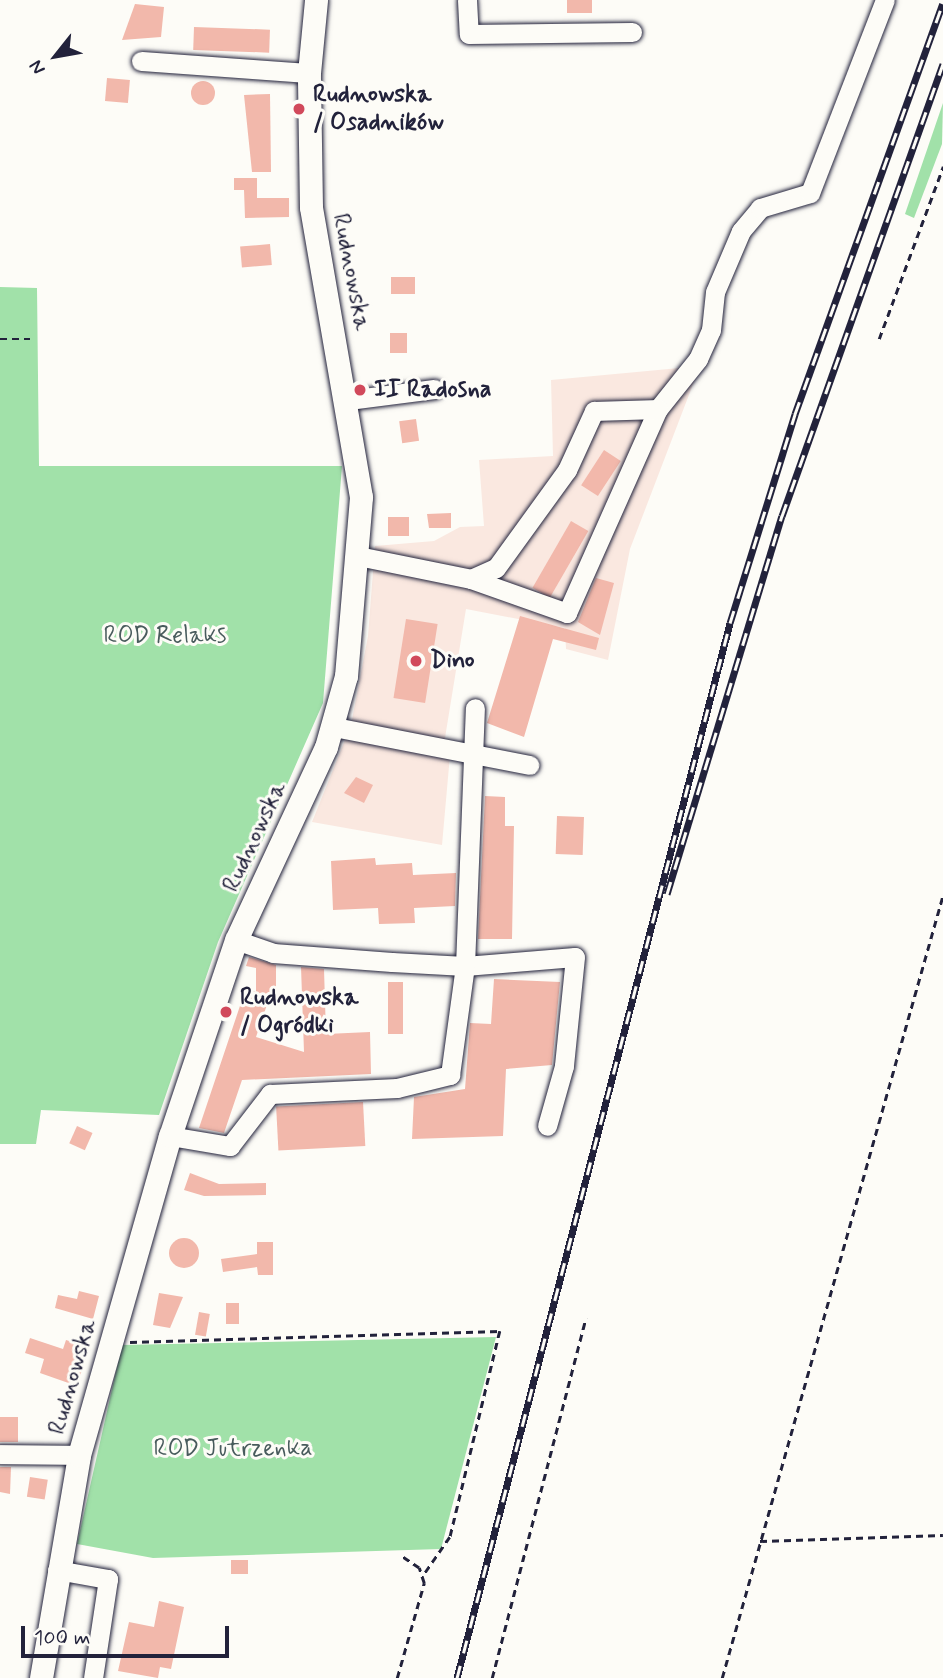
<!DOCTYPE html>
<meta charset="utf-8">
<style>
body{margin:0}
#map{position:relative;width:943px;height:1678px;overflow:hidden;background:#fdfcf7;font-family:Mynerve,sans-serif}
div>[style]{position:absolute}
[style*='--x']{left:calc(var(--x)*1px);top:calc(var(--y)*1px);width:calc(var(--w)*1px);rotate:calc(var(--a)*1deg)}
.built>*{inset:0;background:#fae8e0}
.green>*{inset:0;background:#a1e1a9}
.building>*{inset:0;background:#f2b8ab;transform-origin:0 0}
.round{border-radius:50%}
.path>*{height:2.5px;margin-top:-1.25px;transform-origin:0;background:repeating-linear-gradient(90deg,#22223b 0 7px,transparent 0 12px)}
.roads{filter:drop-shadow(0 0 2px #22223b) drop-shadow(0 0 2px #22223b)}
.minor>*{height:19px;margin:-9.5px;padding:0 9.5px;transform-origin:9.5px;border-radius:9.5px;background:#fdfcf7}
.major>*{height:23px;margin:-11.5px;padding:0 11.5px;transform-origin:11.5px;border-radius:11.5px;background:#fdfcf7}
.rail>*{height:7px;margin-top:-3.5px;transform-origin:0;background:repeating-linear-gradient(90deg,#fdfcf7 0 13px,#22223b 0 26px);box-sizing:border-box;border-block:2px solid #22223b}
.dots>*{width:19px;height:19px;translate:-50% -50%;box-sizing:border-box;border:4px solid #fdfcf7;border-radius:50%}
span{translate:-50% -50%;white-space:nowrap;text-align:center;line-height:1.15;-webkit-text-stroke:6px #fdfcf7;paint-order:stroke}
.poi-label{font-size:24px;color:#22223b;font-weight:700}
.left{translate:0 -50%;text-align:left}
.street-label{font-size:24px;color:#22223b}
.park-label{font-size:24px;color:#485b5c}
.north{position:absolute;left:21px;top:21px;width:70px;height:70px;-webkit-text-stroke:5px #fdfcf7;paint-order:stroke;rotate:239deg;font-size:19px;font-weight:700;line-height:28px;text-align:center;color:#22223b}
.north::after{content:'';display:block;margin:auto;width:24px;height:32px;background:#22223b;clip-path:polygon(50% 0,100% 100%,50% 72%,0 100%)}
.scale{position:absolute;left:21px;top:1626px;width:208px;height:32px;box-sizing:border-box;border:4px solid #22223b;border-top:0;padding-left:9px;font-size:21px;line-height:24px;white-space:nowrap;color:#22223b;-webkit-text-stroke:5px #fdfcf7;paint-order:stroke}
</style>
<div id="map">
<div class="built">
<div style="clip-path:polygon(690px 367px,695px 379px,630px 549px,608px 660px,566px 649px,565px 628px,466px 609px,444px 744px,351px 725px,368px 636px,375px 546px,434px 541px,460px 527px,484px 526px,479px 460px,553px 456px,551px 380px)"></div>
<div style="clip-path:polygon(347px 735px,450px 755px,442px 845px,312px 822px)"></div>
</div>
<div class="green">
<div style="clip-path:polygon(943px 103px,942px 144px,914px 218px,905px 214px)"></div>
<div style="clip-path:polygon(0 287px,37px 288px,39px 466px,342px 466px,323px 703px,218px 942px,159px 1115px,41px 1110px,36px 1144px,0 1144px)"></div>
<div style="clip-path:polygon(496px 1337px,441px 1549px,153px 1558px,77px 1544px,122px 1345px)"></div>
</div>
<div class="building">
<div style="left:567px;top:0;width:25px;height:13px"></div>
<div style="clip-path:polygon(135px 4px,164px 7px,161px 37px,122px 40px)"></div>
<div style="left:194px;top:27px;width:76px;height:23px;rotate:2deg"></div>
<div style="left:107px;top:78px;width:23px;height:23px;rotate:5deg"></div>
<div class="round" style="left:191px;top:81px;width:24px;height:24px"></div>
<div style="clip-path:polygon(270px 94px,271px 172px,252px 172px,244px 95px)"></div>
<div style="clip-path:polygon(234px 178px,257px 178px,257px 198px,289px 198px,289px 217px,245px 218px,244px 190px,234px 190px)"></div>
<div style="left:270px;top:244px;width:21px;height:30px;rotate:85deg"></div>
<div style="left:391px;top:277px;width:24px;height:17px"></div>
<div style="left:390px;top:333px;width:17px;height:20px"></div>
<div style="left:416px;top:419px;width:22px;height:17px;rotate:82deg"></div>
<div style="left:604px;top:450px;width:20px;height:42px;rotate:33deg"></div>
<div style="clip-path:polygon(451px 513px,451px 528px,429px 528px,427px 514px)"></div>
<div style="left:388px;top:517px;width:21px;height:19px"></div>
<div style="left:571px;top:521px;width:20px;height:77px;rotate:30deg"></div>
<div style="clip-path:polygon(596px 578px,614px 583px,600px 635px,578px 622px)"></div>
<div style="clip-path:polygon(520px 616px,599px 638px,596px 650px,553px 639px,524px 737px,487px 723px)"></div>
<div style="left:406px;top:619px;width:32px;height:80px;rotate:9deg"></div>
<div style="clip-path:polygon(356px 777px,373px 785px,364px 803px,344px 793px)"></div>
<div style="clip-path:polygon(485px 796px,505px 797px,505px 826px,514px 826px,512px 939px,478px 939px)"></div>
<div style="left:557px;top:816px;width:27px;height:38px;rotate:2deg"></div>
<div style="clip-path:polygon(375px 858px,376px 865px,412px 863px,413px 875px,456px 873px,455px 906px,414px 908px,415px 923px,379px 924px,378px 908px,333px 910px,331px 861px)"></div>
<div style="clip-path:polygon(249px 957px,276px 965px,276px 995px,271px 993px,256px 1037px,304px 1052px,301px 967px,324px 969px,326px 1034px,370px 1032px,371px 1074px,242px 1080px,224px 1133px,199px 1128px,246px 988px,256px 992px,256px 968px,246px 966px)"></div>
<div style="clip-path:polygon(494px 979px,560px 982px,552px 1065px,506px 1069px,503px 1136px,412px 1139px,414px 1097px,465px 1089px,470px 1023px,491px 1024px)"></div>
<div style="left:388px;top:982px;width:15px;height:52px"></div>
<div style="left:363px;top:1102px;width:44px;height:87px;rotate:87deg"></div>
<div style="left:77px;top:1126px;width:17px;height:19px;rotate:24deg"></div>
<div style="clip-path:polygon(190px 1173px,219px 1184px,266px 1183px,266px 1195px,204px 1196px,184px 1190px)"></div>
<div class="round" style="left:169px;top:1238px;width:30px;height:30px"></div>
<div style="clip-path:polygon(257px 1242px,273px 1242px,273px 1275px,258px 1275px,257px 1267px,223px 1272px,221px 1259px,257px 1254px)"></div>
<div style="clip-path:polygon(79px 1291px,99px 1296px,93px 1319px,55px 1308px,58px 1295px,77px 1299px)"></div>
<div style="clip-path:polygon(159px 1293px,183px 1297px,170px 1328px,153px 1325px)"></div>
<div style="left:226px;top:1303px;width:13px;height:21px"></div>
<div style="left:199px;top:1312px;width:11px;height:23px;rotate:10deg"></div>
<div style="clip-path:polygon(30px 1338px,63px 1349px,66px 1340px,89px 1347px,77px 1386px,40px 1373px,44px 1359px,25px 1353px)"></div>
<div style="left:0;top:1417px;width:18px;height:25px"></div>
<div style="clip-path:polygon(0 1467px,11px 1467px,10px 1494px,0 1492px)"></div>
<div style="left:30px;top:1477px;width:18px;height:20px;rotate:9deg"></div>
<div style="left:231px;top:1560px;width:17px;height:14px"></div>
<div style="clip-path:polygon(159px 1601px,184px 1607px,171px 1669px,160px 1667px,158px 1678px,118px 1671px,129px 1622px,154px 1627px)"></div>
</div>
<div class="path">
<div style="--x:0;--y:339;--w:30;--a:0"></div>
<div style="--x:879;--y:339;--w:184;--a:-69.6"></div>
<div style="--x:130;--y:1342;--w:370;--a:-1.7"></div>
<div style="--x:500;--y:1331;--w:212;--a:103.6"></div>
<div style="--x:450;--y:1537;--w:47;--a:124.7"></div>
<div style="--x:760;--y:1541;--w:183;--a:-1.9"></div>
<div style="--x:397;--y:1678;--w:99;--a:-74.1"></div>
<div style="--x:424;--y:1583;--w:16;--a:-108"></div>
<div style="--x:419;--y:1568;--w:22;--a:-146"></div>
<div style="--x:492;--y:1678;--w:372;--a:-75.4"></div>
<div style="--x:722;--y:1678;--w:814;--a:-74.24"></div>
</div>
<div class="roads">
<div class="minor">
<div style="--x:467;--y:0;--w:34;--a:87"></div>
<div style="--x:469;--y:34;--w:163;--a:-0.7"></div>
<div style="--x:141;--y:61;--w:168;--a:4.1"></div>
<div style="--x:348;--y:400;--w:87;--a:-7.3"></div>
<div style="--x:358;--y:556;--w:115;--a:11.5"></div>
<div style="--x:471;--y:579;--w:102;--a:19.5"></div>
<div style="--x:567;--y:613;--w:223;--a:-66"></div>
<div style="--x:658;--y:409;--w:64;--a:-51.3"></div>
<div style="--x:698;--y:359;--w:32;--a:-66"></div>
<div style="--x:711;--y:330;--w:38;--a:-84"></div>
<div style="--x:715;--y:292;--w:66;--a:-66.9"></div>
<div style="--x:741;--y:231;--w:30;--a:-50"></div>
<div style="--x:760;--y:208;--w:52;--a:-16.7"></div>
<div style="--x:810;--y:193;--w:207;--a:-68.8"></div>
<div style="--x:471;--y:579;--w:27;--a:-24"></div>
<div style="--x:496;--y:568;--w:121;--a:-54.1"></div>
<div style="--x:567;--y:470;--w:65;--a:-65.4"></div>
<div style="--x:594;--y:411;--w:64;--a:-1.8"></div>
<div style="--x:334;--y:727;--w:199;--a:11"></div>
<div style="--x:236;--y:940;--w:39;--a:19"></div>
<div style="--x:273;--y:953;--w:119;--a:4.3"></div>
<div style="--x:392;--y:962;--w:73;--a:3.1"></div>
<div style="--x:465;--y:966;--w:110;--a:-4.7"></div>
<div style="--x:575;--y:957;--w:110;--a:95.8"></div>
<div style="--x:564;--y:1066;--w:62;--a:105.8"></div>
<div style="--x:170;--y:1136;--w:61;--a:9.5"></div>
<div style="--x:230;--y:1146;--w:66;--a:-52.4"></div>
<div style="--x:270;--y:1094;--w:127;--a:-2.7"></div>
<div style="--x:397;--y:1088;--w:55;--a:-13.8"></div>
<div style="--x:450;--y:1075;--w:110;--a:-82.2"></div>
<div style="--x:465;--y:966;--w:258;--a:-87.8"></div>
<div style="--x:0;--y:1454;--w:79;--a:0.7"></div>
<div style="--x:57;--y:1570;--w:52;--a:10"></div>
<div style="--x:108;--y:1579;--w:100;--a:98.6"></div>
</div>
<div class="major">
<div style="--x:41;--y:1678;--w:226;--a:-80.3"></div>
<div style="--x:79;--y:1455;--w:332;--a:-74.1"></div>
<div style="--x:170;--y:1136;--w:207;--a:-71.4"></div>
<div style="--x:236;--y:940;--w:213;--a:-65"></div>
<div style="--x:326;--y:747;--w:74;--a:-74.3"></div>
<div style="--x:346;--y:676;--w:180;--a:-85.2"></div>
<div style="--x:361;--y:497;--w:294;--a:-99.8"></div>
<div style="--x:311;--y:207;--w:134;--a:-90.9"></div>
<div style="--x:309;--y:73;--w:73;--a:-84.5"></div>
</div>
</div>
<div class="rail">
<div style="--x:667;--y:894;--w:395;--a:-73.1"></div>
<div style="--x:782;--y:516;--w:480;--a:-70.4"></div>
<div style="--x:457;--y:1678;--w:1090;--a:-75.49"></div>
<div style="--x:730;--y:623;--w:219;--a:-72.7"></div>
<div style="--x:795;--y:414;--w:436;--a:-70.2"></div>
</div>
<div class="dots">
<div style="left:299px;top:109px;background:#d1495b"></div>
<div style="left:360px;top:390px;background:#d1495b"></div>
<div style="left:416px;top:661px;background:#d1495b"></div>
<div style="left:226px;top:1012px;background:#d1495b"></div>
</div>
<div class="poi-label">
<span class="left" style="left:313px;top:109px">Rudnowska<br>/ Osadników</span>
<span class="left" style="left:374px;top:390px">II Radosna</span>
<span class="left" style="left:430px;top:661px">Dino</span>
<span class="left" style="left:240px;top:1012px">Rudnowska<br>/ Ogródki</span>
</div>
<div class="street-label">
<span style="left:351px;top:272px;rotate:79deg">Rudnowska</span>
<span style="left:255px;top:837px;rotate:-65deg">Rudnowska</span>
<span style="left:73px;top:1377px;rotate:-74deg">Rudnowska</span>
</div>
<div class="park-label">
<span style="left:165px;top:636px">ROD Relaks</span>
<span style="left:233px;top:1449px">ROD Jutrzenka</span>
</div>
<div class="north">N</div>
<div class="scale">100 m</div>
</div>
